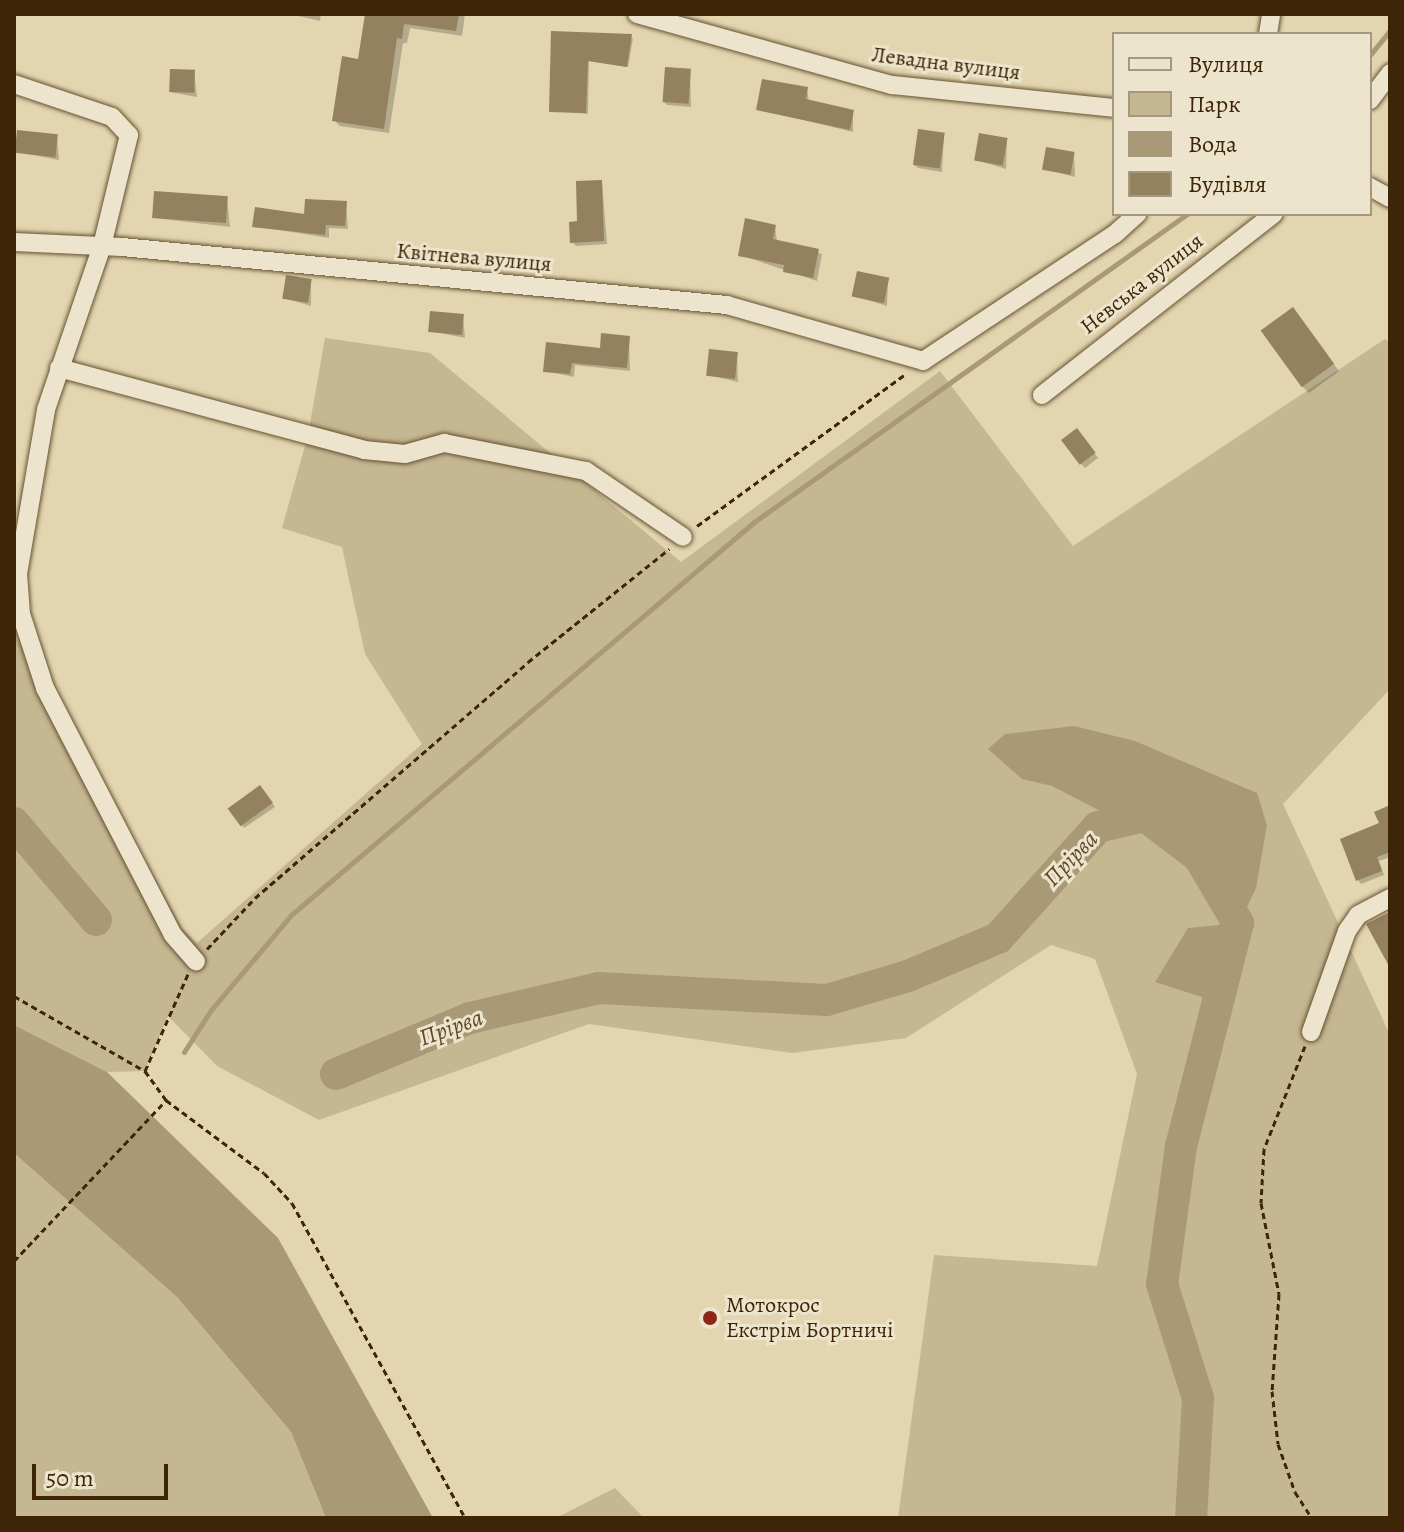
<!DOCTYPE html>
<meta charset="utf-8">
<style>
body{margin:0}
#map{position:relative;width:1404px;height:1532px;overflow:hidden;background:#e2d5b0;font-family:Alegreya,serif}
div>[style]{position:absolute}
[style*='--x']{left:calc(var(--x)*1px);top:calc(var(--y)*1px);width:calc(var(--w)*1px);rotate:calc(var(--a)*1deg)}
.green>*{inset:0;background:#c6b793}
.water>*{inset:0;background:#a97}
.shadow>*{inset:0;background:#0003}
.stream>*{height:5px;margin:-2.5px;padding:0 2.5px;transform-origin:2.5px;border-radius:2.5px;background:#a97}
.river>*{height:32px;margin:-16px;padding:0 16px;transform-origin:16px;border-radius:16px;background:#a97}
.building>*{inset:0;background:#93815f;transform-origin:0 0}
.path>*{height:3px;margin-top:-1.5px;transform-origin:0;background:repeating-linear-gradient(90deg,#3e2507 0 6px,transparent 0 10px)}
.roads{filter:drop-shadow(0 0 2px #675131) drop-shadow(0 0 2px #675131)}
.minor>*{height:18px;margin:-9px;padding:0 9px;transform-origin:9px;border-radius:9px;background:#ece4cc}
.dots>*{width:22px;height:22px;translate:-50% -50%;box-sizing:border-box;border:4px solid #ece4cc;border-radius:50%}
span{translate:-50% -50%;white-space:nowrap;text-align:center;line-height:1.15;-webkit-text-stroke:6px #ece4cc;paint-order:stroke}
.street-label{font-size:22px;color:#3e2507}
.poi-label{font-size:22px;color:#3e2507}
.left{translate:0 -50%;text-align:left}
.water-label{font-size:24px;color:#5e4829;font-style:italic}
.frame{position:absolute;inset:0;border:16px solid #3e2507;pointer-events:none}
.legend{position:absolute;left:1112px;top:32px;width:260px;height:184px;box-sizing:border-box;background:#ece4cc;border:2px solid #a6987d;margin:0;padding:10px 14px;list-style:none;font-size:24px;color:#3e2507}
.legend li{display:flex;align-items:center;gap:16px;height:40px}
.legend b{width:40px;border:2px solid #a6987d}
.scale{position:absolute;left:32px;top:1464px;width:136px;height:36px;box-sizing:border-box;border:4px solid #3e2507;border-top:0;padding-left:10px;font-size:24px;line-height:28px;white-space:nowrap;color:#3e2507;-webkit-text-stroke:6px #ece4cc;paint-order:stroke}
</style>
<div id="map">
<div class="green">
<div style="clip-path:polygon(325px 338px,430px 353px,681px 562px,940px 371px,1073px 546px,1385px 339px,1390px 342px,1390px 689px,1283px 804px,1390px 1035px,1390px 1518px,898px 1518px,934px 1255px,1097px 1266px,1137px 1074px,1095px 959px,1051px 945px,906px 1038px,792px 1053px,589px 1024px,319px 1120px,217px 1066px,168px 1016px,145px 1071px,107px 1072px,14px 1025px,14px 583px,57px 701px,182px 928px,197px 943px,422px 744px,365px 654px,342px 547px,282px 528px,308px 435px)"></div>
<div style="clip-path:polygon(14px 1153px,177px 1297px,291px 1432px,326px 1518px,14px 1518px)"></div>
<div style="clip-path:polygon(615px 1488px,644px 1518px,556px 1518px)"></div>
</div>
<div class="water">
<div style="clip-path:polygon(1074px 726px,1135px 741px,1257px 793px,1267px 825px,1256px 888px,1246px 909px,1244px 957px,1218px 976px,1208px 999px,1155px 982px,1188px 928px,1219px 925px,1231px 895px,1215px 869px,1184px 836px,1137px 830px,1052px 786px,1022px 779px,988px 749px,1005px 734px)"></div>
<div style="clip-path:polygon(14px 1025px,107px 1072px,278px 1238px,433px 1518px,326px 1518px,291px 1432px,177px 1297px,14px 1153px)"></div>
</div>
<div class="shadow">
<div style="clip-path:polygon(290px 14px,321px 14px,320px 21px)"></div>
<div style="clip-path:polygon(367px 14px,465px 14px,462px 36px,410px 28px,407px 43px,403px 43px,389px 133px,340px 126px,334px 120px,360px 61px)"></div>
<div style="clip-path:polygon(553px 33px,633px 38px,628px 67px,589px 61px,588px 114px,551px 111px)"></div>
<div style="clip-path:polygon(690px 71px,691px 107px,667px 105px,663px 101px)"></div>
<div style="clip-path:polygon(194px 72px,197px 97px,170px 92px)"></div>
<div style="clip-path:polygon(807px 89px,809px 102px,853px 112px,853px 132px,759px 109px)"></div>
<div style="clip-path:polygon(944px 135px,942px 172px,918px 168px,914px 165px)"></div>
<div style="clip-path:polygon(57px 136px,59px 160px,17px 152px)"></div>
<div style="clip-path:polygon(1007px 140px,1006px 169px,976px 160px)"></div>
<div style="clip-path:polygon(1074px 154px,1075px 177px,1044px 169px)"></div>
<div style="clip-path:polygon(602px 182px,607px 244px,576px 246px,572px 242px,579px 223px)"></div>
<div style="clip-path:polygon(227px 198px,230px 227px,155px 218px)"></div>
<div style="clip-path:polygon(346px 203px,348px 229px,329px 228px,329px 238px,254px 226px)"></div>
<div style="clip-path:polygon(775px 226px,777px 242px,822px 254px,817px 281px,740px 255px)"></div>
<div style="clip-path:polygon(888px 280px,887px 306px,854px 296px)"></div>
<div style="clip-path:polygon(311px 281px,311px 306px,284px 298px)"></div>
<div style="clip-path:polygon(1298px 315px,1339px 371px,1309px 393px,1303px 387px)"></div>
<div style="clip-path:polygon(463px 316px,465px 338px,430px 331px)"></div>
<div style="clip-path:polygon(629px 338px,630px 371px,575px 365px,574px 377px,545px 371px)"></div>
<div style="clip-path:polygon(737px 354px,738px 382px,708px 375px)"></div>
<div style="clip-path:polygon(1081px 434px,1098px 458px,1085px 468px,1081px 464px)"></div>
<div style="clip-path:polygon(264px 791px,275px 807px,244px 828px,241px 824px)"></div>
<div style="clip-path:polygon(1390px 807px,1390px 857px,1379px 861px,1384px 875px,1361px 884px,1358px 880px)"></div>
</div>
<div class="stream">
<div style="--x:1370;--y:55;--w:32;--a:-51"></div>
<div style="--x:184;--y:1052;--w:50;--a:-57.3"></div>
<div style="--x:211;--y:1010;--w:124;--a:-49.9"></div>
<div style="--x:291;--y:915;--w:607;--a:-40.32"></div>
<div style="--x:754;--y:522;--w:531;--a:-35.42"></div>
</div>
<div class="river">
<div style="--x:14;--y:823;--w:127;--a:49.8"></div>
<div style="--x:336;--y:1074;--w:145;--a:-22.7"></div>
<div style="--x:470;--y:1018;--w:132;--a:-13.1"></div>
<div style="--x:599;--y:988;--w:228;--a:3"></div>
<div style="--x:827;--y:1000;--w:84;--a:-16.5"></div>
<div style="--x:908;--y:976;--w:98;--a:-22.9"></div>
<div style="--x:998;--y:938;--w:149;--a:-48"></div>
<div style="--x:1098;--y:827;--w:48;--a:-13.2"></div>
<div style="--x:1145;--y:816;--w:68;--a:37.2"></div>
<div style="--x:1199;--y:857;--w:77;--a:59.4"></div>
<div style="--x:1238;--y:923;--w:230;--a:104.3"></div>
<div style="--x:1181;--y:1146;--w:139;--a:97.8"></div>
<div style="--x:1162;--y:1284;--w:120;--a:72.5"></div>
<div style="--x:1198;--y:1398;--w:120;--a:93.3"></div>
</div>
<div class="building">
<div style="clip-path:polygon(365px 14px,459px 14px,456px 31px,404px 24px,402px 39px,397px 38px,384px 129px,332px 121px,342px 56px,358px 59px)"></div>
<div style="clip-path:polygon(551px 31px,632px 34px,627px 67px,588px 61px,586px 113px,549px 112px)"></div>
<div style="left:665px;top:67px;width:26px;height:35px;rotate:4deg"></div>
<div style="left:170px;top:69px;width:25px;height:23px;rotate:2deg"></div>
<div style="clip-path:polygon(762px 79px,808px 87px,806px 99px,854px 110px,850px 130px,756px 110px)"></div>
<div style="left:918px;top:129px;width:27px;height:36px;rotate:8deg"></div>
<div style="left:17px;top:130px;width:41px;height:23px;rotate:6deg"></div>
<div style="left:979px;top:133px;width:29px;height:28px;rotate:10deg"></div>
<div style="left:1046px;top:147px;width:29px;height:23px;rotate:10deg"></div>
<div style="clip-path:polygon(602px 180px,604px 241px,570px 243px,569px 222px,577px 221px,576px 181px)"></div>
<div style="left:154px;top:191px;width:74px;height:27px;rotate:4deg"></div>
<div style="clip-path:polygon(305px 199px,347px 201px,345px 226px,326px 225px,325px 235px,252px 227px,255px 207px,304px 214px)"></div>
<div style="clip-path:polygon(745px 218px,776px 225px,773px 239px,819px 249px,813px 278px,783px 272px,784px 265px,738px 256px)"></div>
<div style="left:857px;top:271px;width:33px;height:26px;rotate:12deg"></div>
<div style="left:286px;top:275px;width:26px;height:24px;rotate:9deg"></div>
<div style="left:1293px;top:307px;width:70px;height:40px;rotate:54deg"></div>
<div style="left:430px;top:311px;width:34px;height:21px;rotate:5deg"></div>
<div style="clip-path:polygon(601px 333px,630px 336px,627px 368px,572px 363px,570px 374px,543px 372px,546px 342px,600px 348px)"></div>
<div style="left:709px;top:349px;width:29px;height:27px;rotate:6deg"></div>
<div style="left:1077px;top:428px;width:31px;height:20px;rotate:53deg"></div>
<div style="left:260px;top:785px;width:22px;height:40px;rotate:54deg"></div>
<div style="clip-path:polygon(1390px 805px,1390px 852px,1377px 857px,1382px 871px,1356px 881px,1340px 839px,1379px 823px,1374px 812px)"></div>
<div style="clip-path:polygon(1390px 912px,1390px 968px,1366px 924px)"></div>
</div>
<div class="path">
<div style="--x:697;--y:526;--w:256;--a:-36.1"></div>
<div style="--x:207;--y:949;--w:70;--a:-46.7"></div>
<div style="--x:255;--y:898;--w:361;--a:-40.8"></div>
<div style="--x:528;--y:662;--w:181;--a:-38.7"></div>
<div style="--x:14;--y:996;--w:151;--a:29.8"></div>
<div style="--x:145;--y:1071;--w:36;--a:54"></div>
<div style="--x:166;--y:1100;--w:122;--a:36.7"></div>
<div style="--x:264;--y:1173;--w:41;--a:47"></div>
<div style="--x:292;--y:1203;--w:359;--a:61.2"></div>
<div style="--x:1305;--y:1046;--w:111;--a:111.7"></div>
<div style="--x:1264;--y:1149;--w:54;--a:93.2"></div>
<div style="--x:1261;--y:1203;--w:93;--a:78.8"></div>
<div style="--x:1279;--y:1294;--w:97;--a:94.1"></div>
<div style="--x:1272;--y:1391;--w:53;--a:83.5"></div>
<div style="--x:1278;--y:1444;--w:51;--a:70.5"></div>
<div style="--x:1295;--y:1492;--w:31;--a:57"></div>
<div style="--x:145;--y:1071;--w:106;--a:-66.1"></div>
<div style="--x:14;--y:1261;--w:221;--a:-46.6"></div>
</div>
<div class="roads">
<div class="minor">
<div style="--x:637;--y:14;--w:265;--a:15.6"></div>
<div style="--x:892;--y:85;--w:223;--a:5.9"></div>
<div style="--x:1268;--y:34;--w:20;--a:-81"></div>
<div style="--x:14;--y:84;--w:103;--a:18.6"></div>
<div style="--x:112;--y:117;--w:25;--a:47"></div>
<div style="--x:129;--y:135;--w:114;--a:103.7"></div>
<div style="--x:102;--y:246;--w:173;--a:108.9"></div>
<div style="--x:46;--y:410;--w:166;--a:99.7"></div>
<div style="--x:18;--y:574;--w:40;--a:85.7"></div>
<div style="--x:21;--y:614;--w:78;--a:72"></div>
<div style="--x:45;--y:688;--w:278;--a:62.6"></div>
<div style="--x:173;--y:935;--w:35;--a:49"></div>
<div style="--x:1370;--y:100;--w:34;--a:-53"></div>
<div style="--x:1370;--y:187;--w:23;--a:29"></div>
<div style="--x:14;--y:242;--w:108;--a:2.7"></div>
<div style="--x:122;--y:247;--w:608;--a:5.48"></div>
<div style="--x:727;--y:305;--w:204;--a:15.9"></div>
<div style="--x:923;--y:361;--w:230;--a:-33.5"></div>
<div style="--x:1115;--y:234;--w:30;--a:-42"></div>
<div style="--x:59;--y:368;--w:316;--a:15"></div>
<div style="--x:364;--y:450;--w:41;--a:5.6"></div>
<div style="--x:405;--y:454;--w:41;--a:-15.8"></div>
<div style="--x:444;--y:443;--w:145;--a:11.2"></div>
<div style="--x:586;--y:471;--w:117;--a:34.2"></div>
<div style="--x:1042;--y:395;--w:294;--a:-38"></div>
<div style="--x:1311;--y:1032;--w:107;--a:-70.4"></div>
<div style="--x:1347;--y:931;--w:19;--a:-55"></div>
<div style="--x:1358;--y:915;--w:36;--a:-28"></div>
</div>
</div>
<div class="dots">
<div style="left:710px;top:1318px;background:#8f2418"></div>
</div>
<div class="street-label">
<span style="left:946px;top:64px;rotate:7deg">Левадна вулиця</span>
<span style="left:474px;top:258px;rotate:5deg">Квітнева вулиця</span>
<span style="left:1142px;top:284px;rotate:-38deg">Невська вулиця</span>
</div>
<div class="poi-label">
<span class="left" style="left:726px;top:1318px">Мотокрос<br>Екстрім Бортничі</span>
</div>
<div class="water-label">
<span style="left:1071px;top:859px;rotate:-46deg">Прірва</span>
<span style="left:451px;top:1028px;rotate:-20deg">Прірва</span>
</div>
<div class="frame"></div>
<ul class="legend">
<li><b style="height:10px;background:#ece4cc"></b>Вулиця</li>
<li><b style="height:22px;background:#c6b793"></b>Парк</li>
<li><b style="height:22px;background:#a97"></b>Вода</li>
<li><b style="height:22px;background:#93815f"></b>Будівля</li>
</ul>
<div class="scale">50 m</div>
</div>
